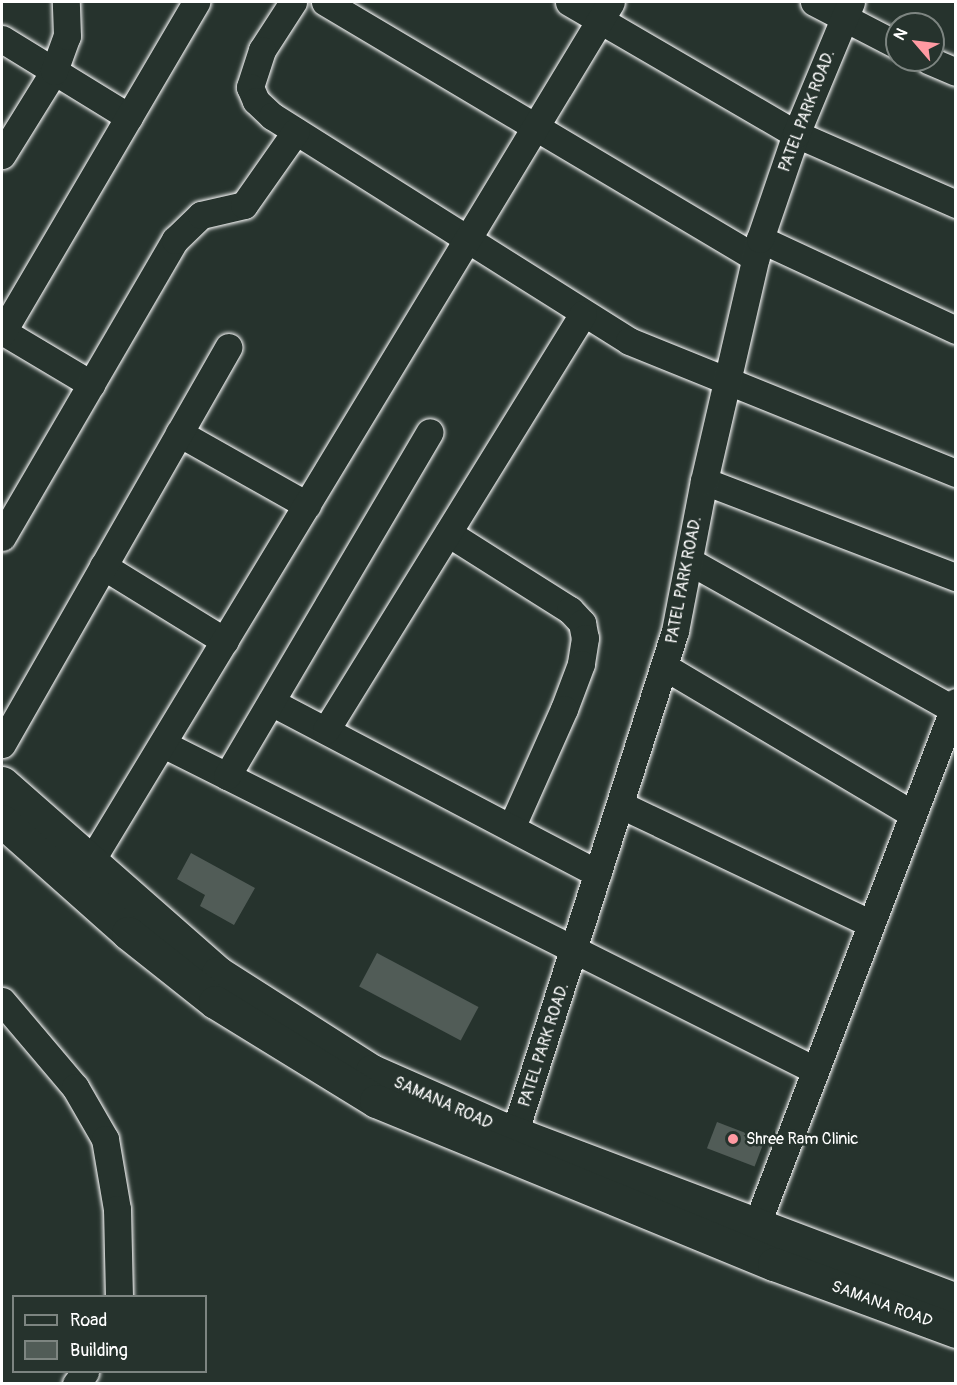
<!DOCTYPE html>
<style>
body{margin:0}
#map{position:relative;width:957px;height:1385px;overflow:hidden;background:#26332d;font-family:Pangolin,sans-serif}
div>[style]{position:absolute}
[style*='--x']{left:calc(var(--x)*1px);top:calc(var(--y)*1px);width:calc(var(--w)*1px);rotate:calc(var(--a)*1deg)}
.building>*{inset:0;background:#515c57;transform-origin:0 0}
.roads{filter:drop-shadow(0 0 2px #fff) drop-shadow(0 0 2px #fff)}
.minor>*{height:27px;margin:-13.5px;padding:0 13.5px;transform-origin:13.5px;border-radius:13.5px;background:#26332d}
.major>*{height:33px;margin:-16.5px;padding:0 16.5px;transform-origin:16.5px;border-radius:16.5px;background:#26332d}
.dots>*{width:16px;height:16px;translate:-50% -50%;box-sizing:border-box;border:3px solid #26332d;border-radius:50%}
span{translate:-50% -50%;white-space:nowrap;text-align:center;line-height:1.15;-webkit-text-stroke:5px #26332d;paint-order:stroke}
.street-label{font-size:16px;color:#fff}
.poi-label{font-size:16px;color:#fff}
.left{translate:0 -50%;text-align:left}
.frame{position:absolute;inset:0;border:3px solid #fff;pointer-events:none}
.legend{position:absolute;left:12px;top:1295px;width:195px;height:78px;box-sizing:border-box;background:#26332d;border:2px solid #7d8581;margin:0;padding:8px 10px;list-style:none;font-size:18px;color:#fff}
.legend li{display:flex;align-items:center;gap:12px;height:30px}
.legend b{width:30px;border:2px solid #7d8581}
.north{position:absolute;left:885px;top:12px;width:60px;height:60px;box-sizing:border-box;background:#26332d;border:2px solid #7d8581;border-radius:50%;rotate:298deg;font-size:16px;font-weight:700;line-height:24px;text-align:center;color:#fff}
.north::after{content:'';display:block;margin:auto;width:21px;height:27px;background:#ff9aa2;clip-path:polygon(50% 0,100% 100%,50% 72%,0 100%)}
</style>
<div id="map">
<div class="building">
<div style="clip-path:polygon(191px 853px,255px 888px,234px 925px,200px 906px,205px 895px,177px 879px)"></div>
<div style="left:377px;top:953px;width:115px;height:38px;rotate:28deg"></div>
<div style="left:717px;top:1122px;width:51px;height:28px;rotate:21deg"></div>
</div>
<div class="roads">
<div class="minor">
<div style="--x:293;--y:2;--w:57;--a:122.9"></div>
<div style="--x:262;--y:50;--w:39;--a:108"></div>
<div style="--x:250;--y:87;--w:15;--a:67"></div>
<div style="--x:256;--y:101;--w:22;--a:43"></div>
<div style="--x:272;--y:116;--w:422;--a:32.2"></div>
<div style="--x:629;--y:341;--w:353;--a:22"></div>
<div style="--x:325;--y:2;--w:501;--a:30.71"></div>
<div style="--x:569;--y:2;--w:263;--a:30.2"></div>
<div style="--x:796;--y:134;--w:175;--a:23.6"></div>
<div style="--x:814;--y:2;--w:93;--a:27.4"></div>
<div style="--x:2;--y:39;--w:149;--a:31.6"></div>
<div style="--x:928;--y:60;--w:30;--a:23"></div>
<div style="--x:2;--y:155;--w:99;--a:-58.2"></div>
<div style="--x:54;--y:71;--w:37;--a:-70"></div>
<div style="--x:67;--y:36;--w:34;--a:-92"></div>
<div style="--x:760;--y:239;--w:216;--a:24.9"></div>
<div style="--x:2;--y:331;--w:104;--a:30.8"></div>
<div style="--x:2;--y:333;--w:384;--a:-59.6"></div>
<div style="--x:179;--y:433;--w:147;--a:29.4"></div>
<div style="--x:704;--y:481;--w:270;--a:20.9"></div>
<div style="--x:448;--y:533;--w:144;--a:32.3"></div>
<div style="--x:570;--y:610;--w:18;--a:47"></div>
<div style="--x:582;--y:623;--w:15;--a:79"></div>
<div style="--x:585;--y:638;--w:26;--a:99"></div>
<div style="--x:581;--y:664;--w:48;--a:110.7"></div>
<div style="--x:564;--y:709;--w:130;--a:114"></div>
<div style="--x:2;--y:537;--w:344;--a:-59.8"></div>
<div style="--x:175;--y:240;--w:36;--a:-44"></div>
<div style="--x:201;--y:215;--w:44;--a:-13.1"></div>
<div style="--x:244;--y:205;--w:90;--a:-54.9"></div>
<div style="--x:689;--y:561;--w:306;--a:29.3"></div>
<div style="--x:103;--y:566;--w:143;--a:31.6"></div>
<div style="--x:665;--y:667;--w:286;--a:30.7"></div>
<div style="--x:271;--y:702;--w:369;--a:27.7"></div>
<div style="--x:326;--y:730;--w:489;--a:-58.3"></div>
<div style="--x:2;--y:744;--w:457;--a:-60.3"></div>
<div style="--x:163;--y:744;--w:729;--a:26.57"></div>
<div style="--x:227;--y:776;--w:399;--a:-59.5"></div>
<div style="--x:621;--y:805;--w:275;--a:25.4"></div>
<div style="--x:80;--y:879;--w:1025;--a:-58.81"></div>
<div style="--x:2;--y:1001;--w:113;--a:49.7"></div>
<div style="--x:75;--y:1087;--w:60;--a:60"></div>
<div style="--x:105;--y:1139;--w:71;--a:80.3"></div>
<div style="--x:117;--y:1209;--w:87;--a:88.7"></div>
<div style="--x:508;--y:1153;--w:548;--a:-72.26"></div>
<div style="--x:675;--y:631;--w:153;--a:-79.1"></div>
<div style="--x:704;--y:481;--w:248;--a:-77"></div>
<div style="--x:760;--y:239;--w:111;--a:-71.1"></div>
<div style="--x:796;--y:134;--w:143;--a:-67.4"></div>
<div style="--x:750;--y:1242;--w:578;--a:-69.12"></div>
<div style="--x:76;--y:1384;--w:15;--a:-53"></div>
</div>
<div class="major">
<div style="--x:2;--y:783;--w:288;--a:41.3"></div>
<div style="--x:218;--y:973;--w:183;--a:32.5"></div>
<div style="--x:372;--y:1071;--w:141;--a:23.8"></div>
<div style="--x:501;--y:1128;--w:486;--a:20.7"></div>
<div style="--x:2;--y:821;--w:169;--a:41.6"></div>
<div style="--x:128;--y:933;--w:111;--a:38.4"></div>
<div style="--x:215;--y:1002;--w:189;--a:31.6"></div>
<div style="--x:376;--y:1101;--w:430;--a:22.3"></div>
<div style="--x:774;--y:1264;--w:194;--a:20.2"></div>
</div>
</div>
<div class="dots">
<div style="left:733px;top:1139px;background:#ff9aa2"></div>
</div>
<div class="street-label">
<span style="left:807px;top:111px;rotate:-69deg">PATEL PARK ROAD.</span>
<span style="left:684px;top:580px;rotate:-79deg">PATEL PARK ROAD.</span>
<span style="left:544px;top:1045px;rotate:-72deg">PATEL PARK ROAD.</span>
<span style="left:443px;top:1103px;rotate:24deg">SAMANA ROAD</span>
<span style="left:882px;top:1304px;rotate:20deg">SAMANA ROAD</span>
</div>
<div class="poi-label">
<span class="left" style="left:746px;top:1139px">Shree Ram Clinic</span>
</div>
<div class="frame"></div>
<ul class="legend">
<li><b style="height:8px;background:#26332d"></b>Road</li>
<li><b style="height:16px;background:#515c57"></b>Building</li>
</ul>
<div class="north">N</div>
</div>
